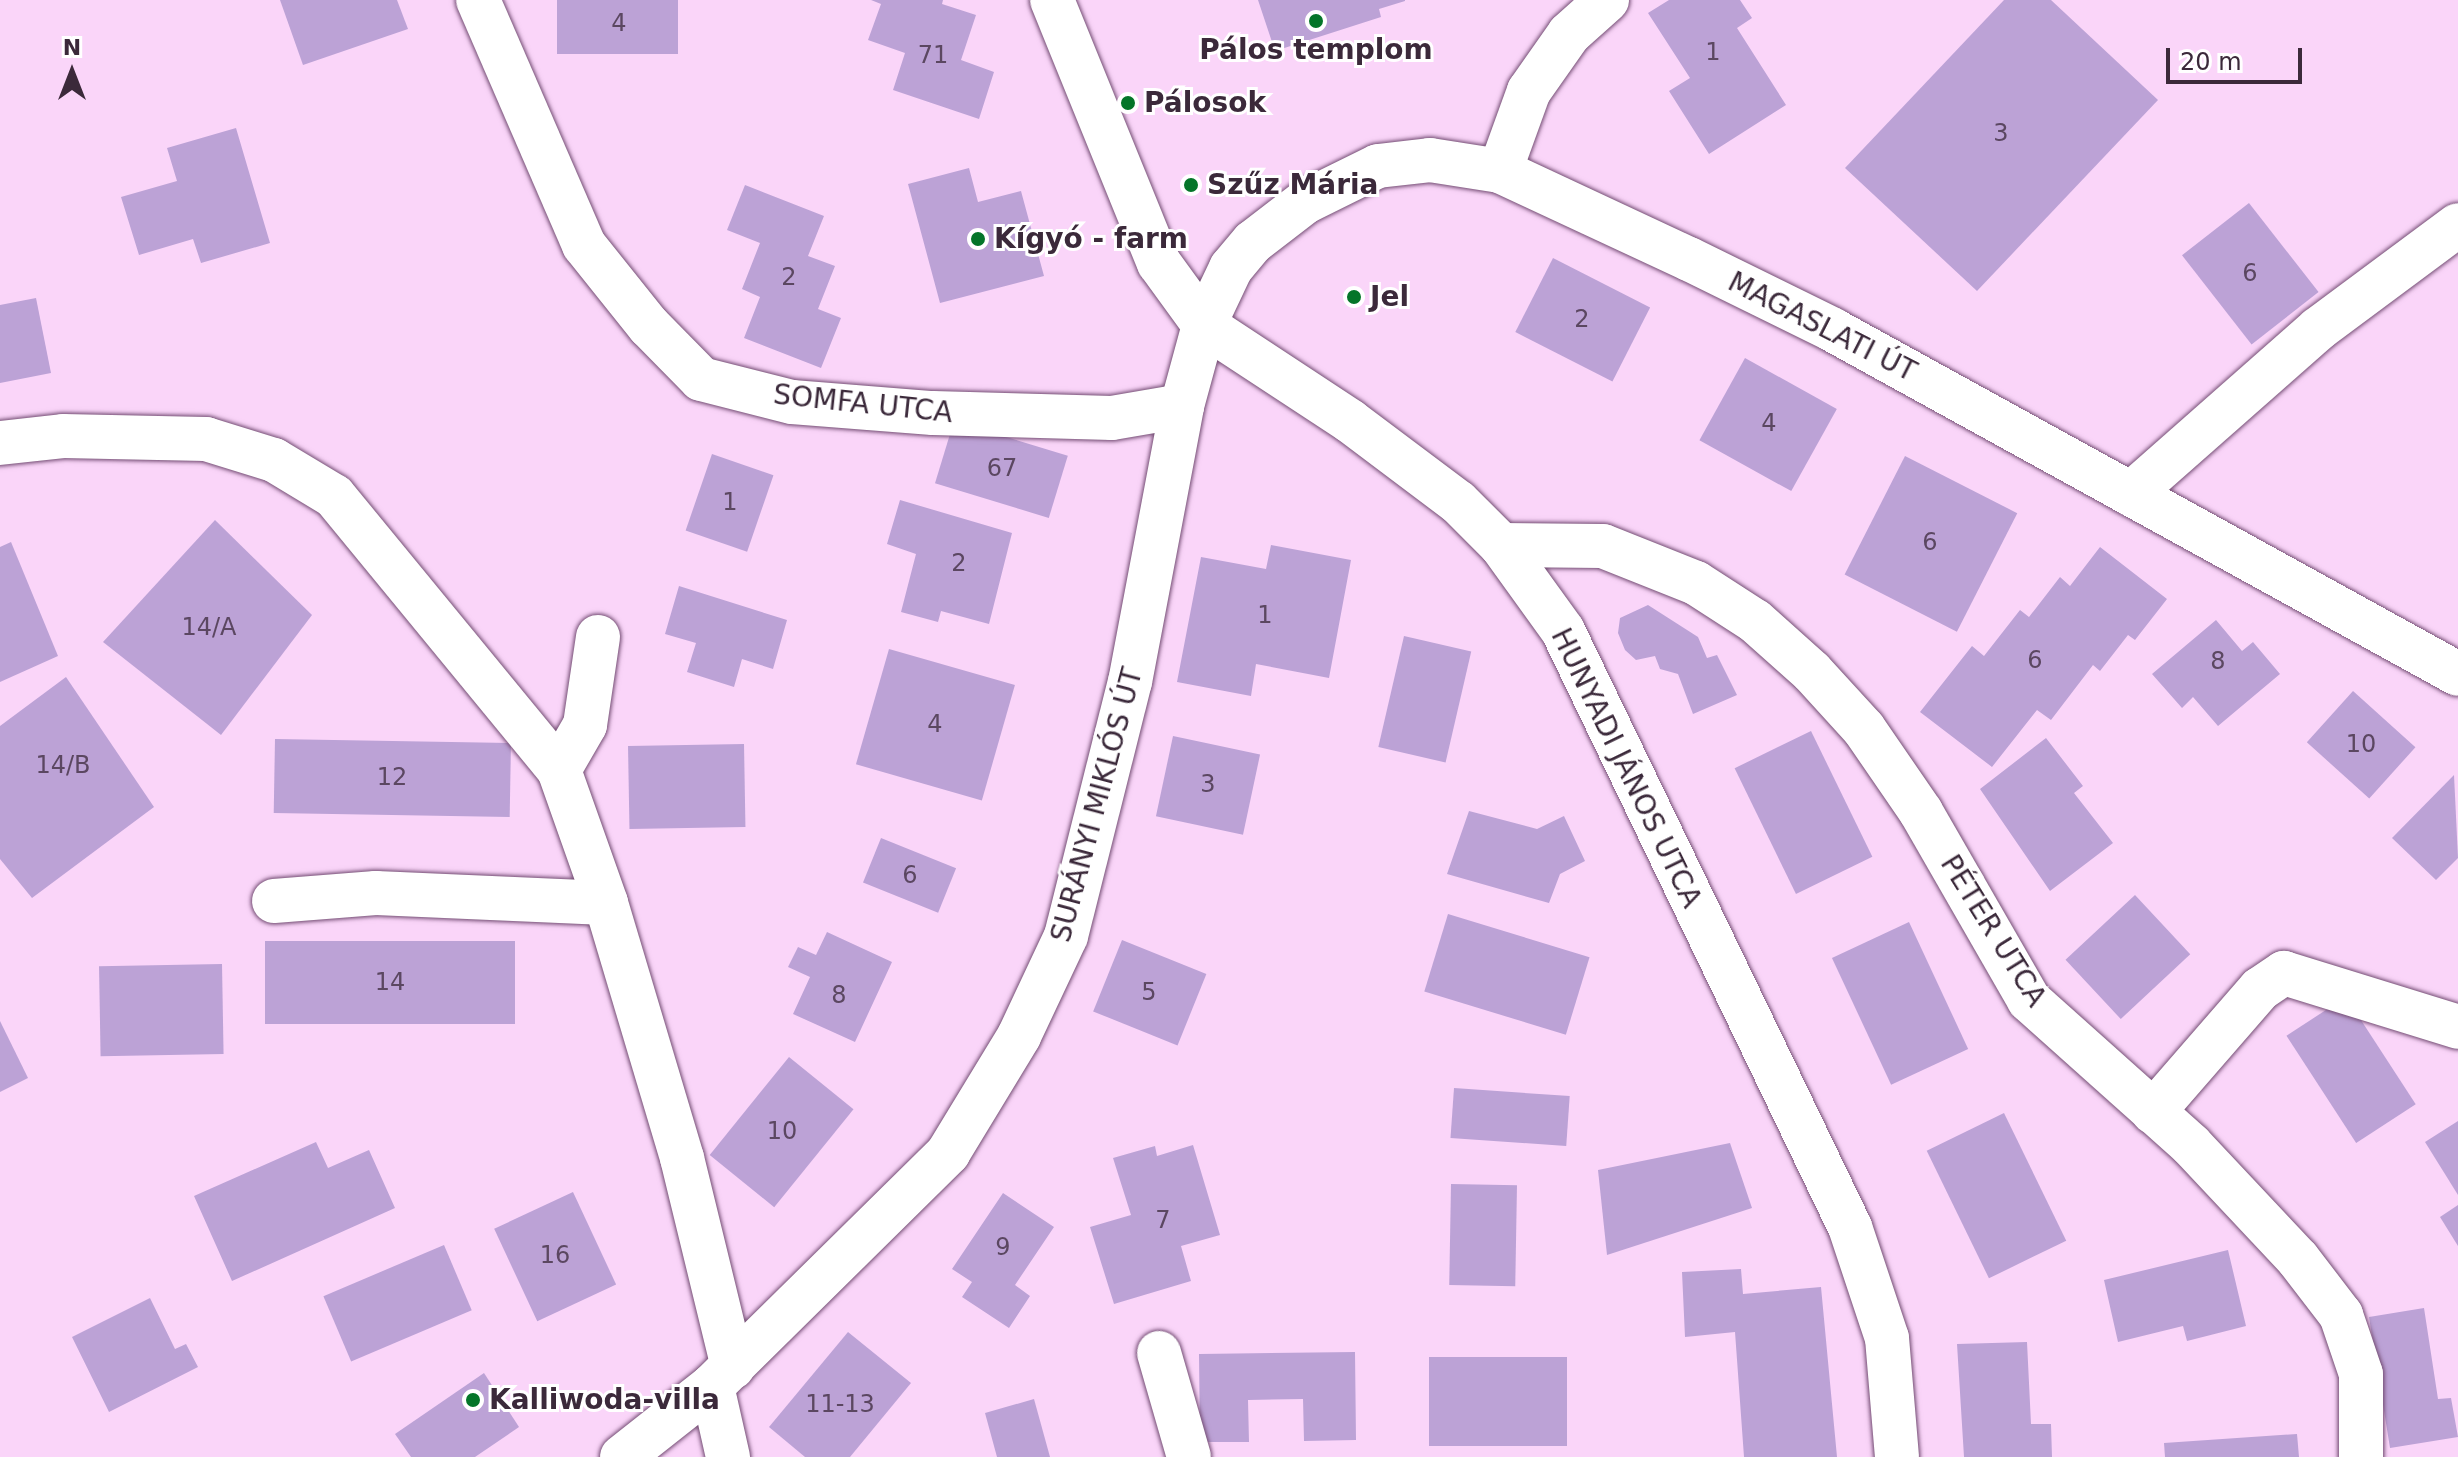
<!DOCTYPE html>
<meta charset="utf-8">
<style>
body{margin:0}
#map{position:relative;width:2458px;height:1457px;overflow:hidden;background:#fad5f9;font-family:"DejaVu Sans",sans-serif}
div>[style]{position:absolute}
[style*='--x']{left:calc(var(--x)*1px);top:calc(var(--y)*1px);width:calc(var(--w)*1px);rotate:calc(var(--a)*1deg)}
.building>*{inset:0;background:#bca2d6;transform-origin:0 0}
.roads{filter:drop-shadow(0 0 2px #744d74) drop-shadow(0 0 2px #744d74)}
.minor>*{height:44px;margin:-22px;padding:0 22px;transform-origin:22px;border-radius:22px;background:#fff}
.dots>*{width:22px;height:22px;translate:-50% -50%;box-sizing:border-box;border:4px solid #fff;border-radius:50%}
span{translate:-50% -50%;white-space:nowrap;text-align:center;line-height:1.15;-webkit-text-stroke:6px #fff;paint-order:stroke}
.number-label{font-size:24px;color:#5b4761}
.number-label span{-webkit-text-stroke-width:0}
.poi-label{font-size:28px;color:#3b293a;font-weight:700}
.left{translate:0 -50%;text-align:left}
.street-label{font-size:28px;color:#3b293a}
.north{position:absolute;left:32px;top:32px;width:80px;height:80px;-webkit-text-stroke:6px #fff;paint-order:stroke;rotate:0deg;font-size:22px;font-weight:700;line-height:32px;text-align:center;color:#3b293a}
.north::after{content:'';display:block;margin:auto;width:28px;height:36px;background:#3b293a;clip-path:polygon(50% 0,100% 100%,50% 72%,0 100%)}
.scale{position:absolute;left:2166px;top:48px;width:136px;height:36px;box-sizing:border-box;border:4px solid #3b293a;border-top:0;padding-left:10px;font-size:24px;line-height:28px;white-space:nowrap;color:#3b293a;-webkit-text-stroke:6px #fff;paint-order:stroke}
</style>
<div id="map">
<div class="building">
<div style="clip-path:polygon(280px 0,397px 0,408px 29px,303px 65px)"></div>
<div style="left:557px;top:0;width:121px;height:54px"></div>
<div style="clip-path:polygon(871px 0,943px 0,942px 4px,976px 15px,961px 60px,994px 72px,979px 119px,893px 90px,905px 53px,868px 40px,881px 4px)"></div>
<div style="clip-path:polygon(1258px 0,1405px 0,1405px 1px,1379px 9px,1381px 17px,1275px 51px)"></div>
<div style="clip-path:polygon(1669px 0,1740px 0,1752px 18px,1737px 28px,1786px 105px,1709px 154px,1669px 91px,1690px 78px,1648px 13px)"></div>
<div style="clip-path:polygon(2004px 0,2051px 0,2158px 100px,1977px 291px,1845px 168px)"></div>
<div style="clip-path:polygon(236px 128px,270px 243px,201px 263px,193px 239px,139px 255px,121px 197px,177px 181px,167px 148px)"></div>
<div style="clip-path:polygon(969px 168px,978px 202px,1021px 191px,1044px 276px,940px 303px,908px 184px)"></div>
<div style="clip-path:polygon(745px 185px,824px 216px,808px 256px,835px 266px,818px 309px,841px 318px,821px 368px,744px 338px,760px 297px,742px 289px,760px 243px,727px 230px)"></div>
<div style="left:2249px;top:203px;width:113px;height:85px;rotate:52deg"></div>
<div style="left:1553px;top:258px;width:109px;height:83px;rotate:27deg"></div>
<div style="clip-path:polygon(36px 298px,51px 373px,0 383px,0 305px)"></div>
<div style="left:1745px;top:358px;width:105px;height:94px;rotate:29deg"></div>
<div style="left:954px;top:421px;width:119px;height:65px;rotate:17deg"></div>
<div style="left:712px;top:454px;width:65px;height:81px;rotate:19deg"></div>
<div style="left:1905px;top:456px;width:126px;height:133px;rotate:27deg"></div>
<div style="clip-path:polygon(900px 500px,1012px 533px,989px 624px,941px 611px,938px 622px,901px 612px,916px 554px,887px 544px)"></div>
<div style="clip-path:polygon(215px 520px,312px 615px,221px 735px,103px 642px)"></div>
<div style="clip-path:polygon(11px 542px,58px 656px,0 682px,0 547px)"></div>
<div style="clip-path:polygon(1271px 545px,1351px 560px,1329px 678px,1256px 664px,1251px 696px,1177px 682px,1201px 557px,1266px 569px)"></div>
<div style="clip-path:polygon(2100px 547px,2167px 599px,2135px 640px,2128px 635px,2100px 671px,2093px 665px,2051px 720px,2037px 710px,1992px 767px,1920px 712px,1972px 646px,1984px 656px,2020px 610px,2029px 617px,2060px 577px,2070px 586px)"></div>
<div style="clip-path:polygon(679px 586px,787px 620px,773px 669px,742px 659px,734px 687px,687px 672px,696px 643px,665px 634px)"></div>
<div style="clip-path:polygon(1648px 605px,1698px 637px,1707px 658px,1717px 655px,1737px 695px,1693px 714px,1678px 674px,1660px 669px,1655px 656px,1636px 660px,1625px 650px,1618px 633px,1620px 618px)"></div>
<div style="clip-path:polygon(2216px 620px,2242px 651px,2253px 642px,2280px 674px,2218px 726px,2193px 697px,2182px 708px,2152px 674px)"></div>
<div style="left:1404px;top:636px;width:69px;height:114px;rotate:13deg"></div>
<div style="left:889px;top:649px;width:131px;height:120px;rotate:16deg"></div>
<div style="clip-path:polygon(66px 677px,154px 807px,32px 898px,0 859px,0 726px)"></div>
<div style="left:2353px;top:691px;width:84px;height:69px;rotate:42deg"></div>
<div style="left:1811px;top:731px;width:140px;height:85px;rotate:64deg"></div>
<div style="left:1173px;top:736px;width:89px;height:82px;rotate:12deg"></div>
<div style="clip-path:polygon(2046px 738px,2083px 786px,2074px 793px,2113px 843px,2050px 891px,1980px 789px)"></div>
<div style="left:275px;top:739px;width:236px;height:74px;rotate:1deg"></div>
<div style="left:744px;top:744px;width:83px;height:116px;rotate:89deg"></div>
<div style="clip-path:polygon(2454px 775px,2458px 858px,2436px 880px,2392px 838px)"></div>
<div style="clip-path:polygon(1469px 811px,1537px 829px,1564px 816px,1585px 861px,1560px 874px,1549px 903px,1447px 874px)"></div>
<div style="left:881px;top:838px;width:81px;height:48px;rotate:22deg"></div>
<div style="left:2135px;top:895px;width:81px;height:95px;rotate:47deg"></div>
<div style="left:1448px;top:914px;width:148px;height:81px;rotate:17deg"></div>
<div style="left:1909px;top:922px;width:140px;height:85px;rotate:65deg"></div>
<div style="clip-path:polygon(827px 932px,892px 962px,855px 1042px,793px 1014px,810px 977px,788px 967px,798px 947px,816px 955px)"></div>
<div style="left:1122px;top:940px;width:91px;height:77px;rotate:22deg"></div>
<div style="left:515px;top:941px;width:83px;height:250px;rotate:90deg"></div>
<div style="left:222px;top:964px;width:90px;height:123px;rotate:89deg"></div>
<div style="left:2346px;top:997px;width:128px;height:71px;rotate:57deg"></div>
<div style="clip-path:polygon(0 1021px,28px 1078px,0 1092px)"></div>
<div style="left:789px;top:1057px;width:83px;height:126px;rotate:39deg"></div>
<div style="left:1454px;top:1088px;width:116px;height:50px;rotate:4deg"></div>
<div style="left:2004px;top:1113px;width:142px;height:86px;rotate:64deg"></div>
<div style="clip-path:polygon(2458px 1121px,2458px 1195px,2425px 1142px)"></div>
<div style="clip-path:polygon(316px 1142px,328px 1168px,369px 1150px,395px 1208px,232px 1281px,194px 1196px)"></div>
<div style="clip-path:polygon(1730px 1143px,1752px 1208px,1607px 1255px,1598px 1170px)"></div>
<div style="clip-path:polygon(1193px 1145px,1220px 1235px,1181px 1246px,1191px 1281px,1114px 1304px,1090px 1227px,1131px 1215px,1113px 1158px,1155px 1146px,1157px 1156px)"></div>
<div style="left:1451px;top:1184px;width:66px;height:101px;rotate:1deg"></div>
<div style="left:573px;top:1192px;width:102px;height:87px;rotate:65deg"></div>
<div style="clip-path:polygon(1003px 1193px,1054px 1227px,1015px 1285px,1030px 1296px,1009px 1328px,962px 1297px,972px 1282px,952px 1269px)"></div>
<div style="clip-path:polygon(2458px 1205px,2458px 1246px,2440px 1217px)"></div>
<div style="left:444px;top:1245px;width:71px;height:131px;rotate:67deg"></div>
<div style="clip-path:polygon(2228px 1250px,2246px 1326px,2187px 1341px,2183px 1326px,2118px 1342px,2104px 1280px)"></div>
<div style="clip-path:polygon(1741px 1269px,1743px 1294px,1821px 1287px,1837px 1457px,1744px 1457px,1735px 1332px,1685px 1337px,1682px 1272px)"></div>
<div style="clip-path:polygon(150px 1298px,175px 1349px,186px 1344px,198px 1367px,109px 1412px,72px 1337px)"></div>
<div style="clip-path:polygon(2424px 1308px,2438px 1399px,2451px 1398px,2458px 1437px,2390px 1448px,2369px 1317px)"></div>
<div style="clip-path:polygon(848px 1332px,911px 1383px,850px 1457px,805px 1457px,769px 1427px)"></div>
<div style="clip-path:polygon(2027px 1342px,2031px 1424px,2051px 1424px,2052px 1457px,1964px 1457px,1957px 1344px)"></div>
<div style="clip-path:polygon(1355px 1352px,1356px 1440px,1304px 1441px,1303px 1399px,1248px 1400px,1249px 1442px,1200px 1442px,1199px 1354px)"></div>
<div style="left:1429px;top:1357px;width:138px;height:89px"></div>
<div style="clip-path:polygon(484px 1373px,519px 1427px,475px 1457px,411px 1457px,395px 1434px)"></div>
<div style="clip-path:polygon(1034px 1399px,1050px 1457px,997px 1457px,985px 1413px)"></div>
<div style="clip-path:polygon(2297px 1434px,2299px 1457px,2165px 1457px,2164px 1443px)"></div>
</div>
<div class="roads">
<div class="minor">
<div style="--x:478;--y:0;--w:267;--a:66.6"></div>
<div style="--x:584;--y:245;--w:104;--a:51.3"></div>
<div style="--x:649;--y:326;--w:74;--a:45.5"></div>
<div style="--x:701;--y:379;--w:94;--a:14.2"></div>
<div style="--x:792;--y:402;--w:141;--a:4.5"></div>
<div style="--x:933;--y:413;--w:179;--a:1.6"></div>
<div style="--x:1112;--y:418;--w:71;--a:-9.7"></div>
<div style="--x:1052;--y:0;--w:284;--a:67.9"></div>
<div style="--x:1159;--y:263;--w:77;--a:54"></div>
<div style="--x:1204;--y:325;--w:175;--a:33.3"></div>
<div style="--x:1350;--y:421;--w:135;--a:36.9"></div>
<div style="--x:1458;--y:502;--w:61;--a:45"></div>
<div style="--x:1501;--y:545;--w:106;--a:54.2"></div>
<div style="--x:1563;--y:631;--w:662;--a:64.29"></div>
<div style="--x:1850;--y:1227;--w:117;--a:71.6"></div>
<div style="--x:1887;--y:1338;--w:119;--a:85.2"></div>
<div style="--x:1500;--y:171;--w:85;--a:-70.1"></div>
<div style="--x:1529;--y:91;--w:70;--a:-54.9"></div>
<div style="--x:1569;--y:34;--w:51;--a:-41.8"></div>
<div style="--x:0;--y:443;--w:63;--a:-6.3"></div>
<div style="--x:63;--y:436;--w:143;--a:1.2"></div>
<div style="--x:206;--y:439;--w:71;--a:17.2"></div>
<div style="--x:274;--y:460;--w:70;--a:31"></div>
<div style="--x:334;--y:496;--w:355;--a:50.6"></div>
<div style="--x:559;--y:770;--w:141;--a:70.5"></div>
<div style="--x:2131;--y:494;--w:249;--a:-41.4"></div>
<div style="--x:2318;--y:329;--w:174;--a:-36.6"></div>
<div style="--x:1501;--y:545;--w:102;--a:0.6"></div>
<div style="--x:1603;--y:546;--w:100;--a:21.7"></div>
<div style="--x:1696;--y:583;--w:70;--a:32.8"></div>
<div style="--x:1755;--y:621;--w:76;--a:41.8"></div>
<div style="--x:1812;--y:672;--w:77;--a:47.6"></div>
<div style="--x:1864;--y:729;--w:101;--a:55.5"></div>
<div style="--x:1921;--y:812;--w:217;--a:60.1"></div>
<div style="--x:2029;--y:1000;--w:217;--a:41.8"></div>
<div style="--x:2191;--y:1145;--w:156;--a:46.8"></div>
<div style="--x:2298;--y:1259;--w:71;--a:52.5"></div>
<div style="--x:2341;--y:1315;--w:62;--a:71.3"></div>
<div style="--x:2361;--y:1374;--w:83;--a:90"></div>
<div style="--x:559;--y:770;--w:52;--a:-60"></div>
<div style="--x:585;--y:725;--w:89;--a:-81.6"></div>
<div style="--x:274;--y:901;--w:102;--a:-4.5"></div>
<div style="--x:376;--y:893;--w:230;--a:2.5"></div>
<div style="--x:606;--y:903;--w:266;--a:73.4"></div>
<div style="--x:682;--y:1158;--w:215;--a:76.3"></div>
<div style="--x:2153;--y:1112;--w:163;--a:-49"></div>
<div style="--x:2260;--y:989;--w:29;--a:-34"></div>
<div style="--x:2284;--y:973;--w:182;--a:17.2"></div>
<div style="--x:1159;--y:1353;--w:108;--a:73.9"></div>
<div style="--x:712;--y:1386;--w:73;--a:77.3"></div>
<div style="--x:622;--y:1457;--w:115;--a:-38.3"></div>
<div style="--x:712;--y:1386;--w:332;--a:-44.6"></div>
<div style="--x:948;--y:1153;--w:137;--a:-58.7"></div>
<div style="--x:1019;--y:1036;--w:110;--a:-64.8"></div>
<div style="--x:1066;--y:936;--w:262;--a:-75.9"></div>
<div style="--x:1130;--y:682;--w:281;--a:-79.3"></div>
<div style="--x:1182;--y:406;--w:84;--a:-74.8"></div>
<div style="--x:1204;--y:325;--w:63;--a:-64.7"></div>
<div style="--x:1231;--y:268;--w:34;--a:-50"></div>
<div style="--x:1253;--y:242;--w:66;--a:-37.6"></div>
<div style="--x:1305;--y:202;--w:81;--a:-26.3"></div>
<div style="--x:1378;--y:166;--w:52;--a:-6.6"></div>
<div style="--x:1430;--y:160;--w:71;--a:8.9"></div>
<div style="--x:1500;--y:171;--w:208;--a:25"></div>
<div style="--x:1689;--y:259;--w:161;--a:26.2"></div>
<div style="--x:1833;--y:330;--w:713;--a:28.83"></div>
</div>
</div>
<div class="dots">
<div style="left:1316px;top:21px;background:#047529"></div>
<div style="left:1128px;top:103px;background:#047529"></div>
<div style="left:1191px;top:185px;background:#047529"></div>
<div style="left:978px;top:239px;background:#047529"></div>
<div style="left:1354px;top:297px;background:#047529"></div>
<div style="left:473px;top:1400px;background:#047529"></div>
</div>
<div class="number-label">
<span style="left:619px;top:24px">4</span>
<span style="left:1713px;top:53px">1</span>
<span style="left:933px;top:56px">71</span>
<span style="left:2001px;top:134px">3</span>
<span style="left:2250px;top:274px">6</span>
<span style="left:789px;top:278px">2</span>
<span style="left:1582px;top:320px">2</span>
<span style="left:1769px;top:424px">4</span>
<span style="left:1002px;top:469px">67</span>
<span style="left:730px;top:503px">1</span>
<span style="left:1930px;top:543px">6</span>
<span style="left:959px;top:564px">2</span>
<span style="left:1265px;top:616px">1</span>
<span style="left:209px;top:628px">14/A</span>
<span style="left:2035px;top:661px">6</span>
<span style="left:2218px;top:662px">8</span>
<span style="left:935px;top:725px">4</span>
<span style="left:2361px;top:745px">10</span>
<span style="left:63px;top:766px">14/B</span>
<span style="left:392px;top:778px">12</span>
<span style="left:1208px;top:785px">3</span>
<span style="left:910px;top:876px">6</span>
<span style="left:390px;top:983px">14</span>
<span style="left:1149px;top:993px">5</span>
<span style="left:839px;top:996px">8</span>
<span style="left:782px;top:1132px">10</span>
<span style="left:1163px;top:1221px">7</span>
<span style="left:1003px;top:1248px">9</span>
<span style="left:555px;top:1256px">16</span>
<span style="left:840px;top:1405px">11-13</span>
</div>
<div class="poi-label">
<span style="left:1316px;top:50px">Pálos templom</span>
<span class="left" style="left:1144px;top:103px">Pálosok</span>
<span class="left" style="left:1207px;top:185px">Szűz Mária</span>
<span class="left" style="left:994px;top:239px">Kígyó - farm</span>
<span class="left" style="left:1370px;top:297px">Jel</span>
<span class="left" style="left:489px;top:1400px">Kalliwoda-villa</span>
</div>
<div class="street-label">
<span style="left:1822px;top:327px;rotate:27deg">MAGASLATI ÚT</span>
<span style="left:863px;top:404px;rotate:6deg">SOMFA UTCA</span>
<span style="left:1626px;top:768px;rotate:64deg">HUNYADI JÁNOS UTCA</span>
<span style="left:1097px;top:805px;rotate:-75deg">SURÁNYI MIKLÓS ÚT</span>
<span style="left:1993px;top:931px;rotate:58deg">PÉTER UTCA</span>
</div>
<div class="north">N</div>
<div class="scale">20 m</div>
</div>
